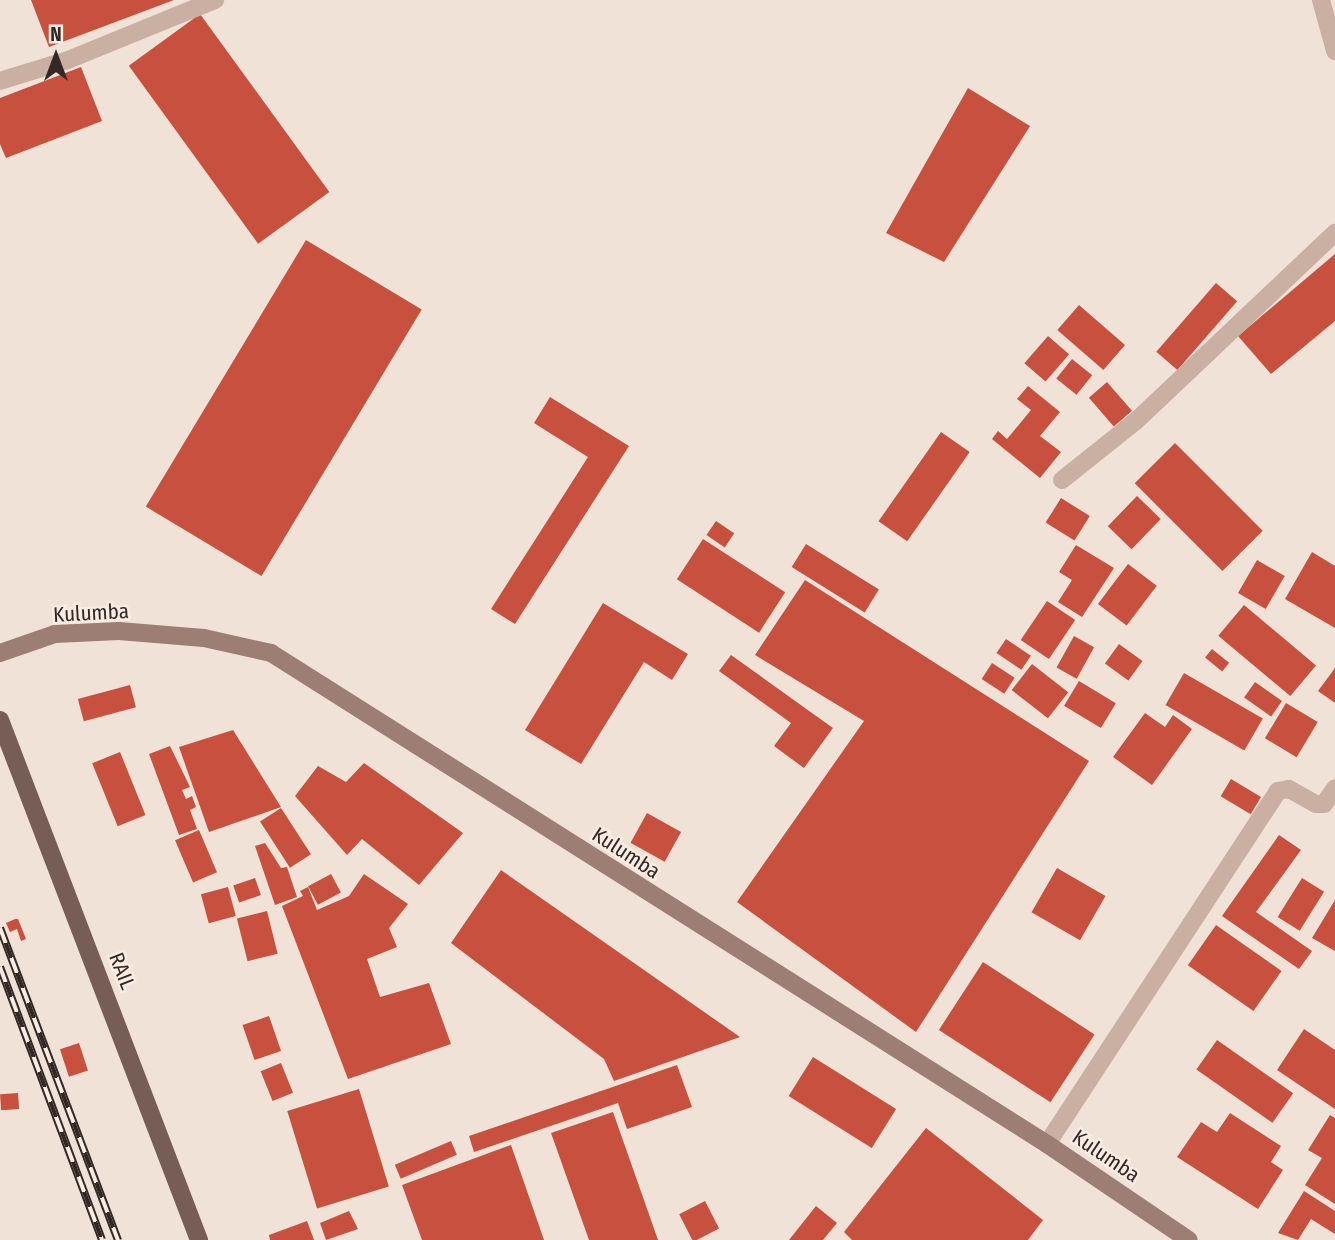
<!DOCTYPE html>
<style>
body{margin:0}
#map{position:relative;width:1335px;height:1240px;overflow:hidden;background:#f1e2d7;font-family:"Fira Sans Condensed",sans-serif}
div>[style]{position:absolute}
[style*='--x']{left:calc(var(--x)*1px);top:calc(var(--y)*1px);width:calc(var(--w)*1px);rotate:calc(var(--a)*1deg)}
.building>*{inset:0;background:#c7503f;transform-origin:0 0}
.street>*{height:18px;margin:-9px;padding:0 9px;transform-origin:9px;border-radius:9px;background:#c9b0a3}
.secondary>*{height:18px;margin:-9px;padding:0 9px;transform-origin:9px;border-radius:9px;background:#9c7e75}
.primary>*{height:18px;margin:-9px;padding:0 9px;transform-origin:9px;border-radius:9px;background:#765d56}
.rail>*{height:8px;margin-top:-4px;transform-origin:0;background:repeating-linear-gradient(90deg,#f9ece3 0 16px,#342825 0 32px);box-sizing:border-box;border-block:2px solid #342825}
span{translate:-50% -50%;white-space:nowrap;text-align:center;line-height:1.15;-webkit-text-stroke:5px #f9ece3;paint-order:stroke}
.street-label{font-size:21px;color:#342825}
.north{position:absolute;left:21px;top:21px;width:70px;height:70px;-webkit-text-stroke:5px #f9ece3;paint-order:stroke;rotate:0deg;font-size:19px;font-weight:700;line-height:28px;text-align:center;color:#342825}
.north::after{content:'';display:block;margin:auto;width:24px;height:32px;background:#342825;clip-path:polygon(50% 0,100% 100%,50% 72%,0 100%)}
</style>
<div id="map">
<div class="building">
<div style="clip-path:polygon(31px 0,174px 0,49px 47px)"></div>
<div style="left:200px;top:14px;width:220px;height:88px;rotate:54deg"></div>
<div style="clip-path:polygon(81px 67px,102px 121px,6px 158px,0 144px,0 98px)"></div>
<div style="clip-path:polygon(968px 88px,1030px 126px,944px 262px,886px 233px)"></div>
<div style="left:306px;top:240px;width:135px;height:311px;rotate:31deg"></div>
<div style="clip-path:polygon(1335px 254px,1335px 321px,1271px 374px,1238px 336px)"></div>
<div style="left:1216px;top:283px;width:28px;height:91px;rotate:41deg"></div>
<div style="left:1079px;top:305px;width:61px;height:33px;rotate:41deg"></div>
<div style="left:1048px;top:336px;width:28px;height:36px;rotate:41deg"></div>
<div style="left:1072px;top:359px;width:26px;height:25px;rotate:39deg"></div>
<div style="left:1107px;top:382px;width:38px;height:24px;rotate:49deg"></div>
<div style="clip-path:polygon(1028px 386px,1060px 412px,1040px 436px,1061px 452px,1040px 478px,992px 439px,998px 431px,1007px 439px,1031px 410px,1017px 399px)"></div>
<div style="clip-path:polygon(550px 397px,629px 446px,515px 624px,491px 609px,588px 457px,534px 423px)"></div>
<div style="left:941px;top:432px;width:35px;height:109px;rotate:35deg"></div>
<div style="left:1175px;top:443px;width:124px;height:57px;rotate:45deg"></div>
<div style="left:1137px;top:496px;width:33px;height:42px;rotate:44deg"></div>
<div style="left:1061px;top:498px;width:34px;height:29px;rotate:32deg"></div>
<div style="left:716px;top:521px;width:22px;height:17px;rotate:34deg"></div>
<div style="left:703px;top:539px;width:98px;height:48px;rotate:33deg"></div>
<div style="left:806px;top:544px;width:86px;height:27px;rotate:32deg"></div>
<div style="clip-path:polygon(1076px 545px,1114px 568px,1082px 617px,1058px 602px,1072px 580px,1059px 572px)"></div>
<div style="clip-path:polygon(1312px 552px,1335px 566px,1335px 628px,1285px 599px)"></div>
<div style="left:1257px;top:560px;width:32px;height:38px;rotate:30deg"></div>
<div style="left:1128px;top:564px;width:36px;height:50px;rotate:37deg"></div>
<div style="clip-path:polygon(805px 580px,1089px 761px,916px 1032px,737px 902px,864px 721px,755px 655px)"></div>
<div style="left:1047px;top:601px;width:34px;height:47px;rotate:34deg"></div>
<div style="clip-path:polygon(603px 603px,688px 654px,672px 680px,644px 662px,581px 764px,525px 730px)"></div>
<div style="left:1244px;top:605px;width:94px;height:40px;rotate:40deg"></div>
<div style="left:1074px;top:636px;width:23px;height:36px;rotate:29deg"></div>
<div style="left:1006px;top:639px;width:30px;height:17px;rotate:34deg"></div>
<div style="left:1119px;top:644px;width:29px;height:24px;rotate:36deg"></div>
<div style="left:1212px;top:649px;width:22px;height:11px;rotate:39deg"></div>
<div style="clip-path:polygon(731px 655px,833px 728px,804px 768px,774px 746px,791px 723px,719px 671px)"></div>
<div style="left:992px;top:663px;width:27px;height:19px;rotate:33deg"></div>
<div style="left:1032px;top:664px;width:46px;height:33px;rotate:38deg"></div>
<div style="clip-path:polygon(1335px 668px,1335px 703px,1318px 691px)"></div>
<div style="left:1184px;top:673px;width:91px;height:37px;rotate:30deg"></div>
<div style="left:1079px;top:681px;width:43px;height:29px;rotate:31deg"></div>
<div style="left:1255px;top:682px;width:33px;height:19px;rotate:35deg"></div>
<div style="left:130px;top:685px;width:23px;height:54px;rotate:75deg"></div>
<div style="left:1286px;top:703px;width:37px;height:41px;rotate:31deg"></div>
<div style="clip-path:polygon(1145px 713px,1165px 727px,1173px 715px,1192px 729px,1152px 785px,1113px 757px)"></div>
<div style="clip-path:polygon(233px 730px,281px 807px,209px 832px,179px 747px)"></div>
<div style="clip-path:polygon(170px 746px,190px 787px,182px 790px,186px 799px,192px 796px,196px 807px,190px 810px,197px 829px,179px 835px,149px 754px)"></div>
<div style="left:120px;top:752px;width:68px;height:30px;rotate:68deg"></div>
<div style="clip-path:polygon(364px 763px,463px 833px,419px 885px,362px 839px,347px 855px,295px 796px,318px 766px,346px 782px)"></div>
<div style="left:1231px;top:779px;width:35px;height:20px;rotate:31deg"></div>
<div style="left:281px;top:808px;width:55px;height:25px;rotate:57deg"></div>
<div style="left:647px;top:813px;width:39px;height:34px;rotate:29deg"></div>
<div style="left:199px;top:830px;width:46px;height:26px;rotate:67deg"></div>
<div style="clip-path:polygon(1279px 835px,1301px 850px,1256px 912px,1312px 951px,1299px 969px,1222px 916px)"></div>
<div style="clip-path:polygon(265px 843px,281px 868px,287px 867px,297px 897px,275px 905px,255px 846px)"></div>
<div style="left:1057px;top:868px;width:56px;height:51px;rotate:30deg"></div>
<div style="clip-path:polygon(501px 870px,740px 1037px,614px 1081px,604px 1059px,451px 943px)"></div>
<div style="left:331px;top:874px;width:21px;height:26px;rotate:62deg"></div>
<div style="clip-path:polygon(364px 874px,408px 904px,389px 928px,397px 947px,367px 959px,380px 997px,429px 983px,451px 1044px,348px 1079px,282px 906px,303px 896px,300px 891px,308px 887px,317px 910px,349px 896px)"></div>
<div style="left:255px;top:878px;width:18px;height:23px;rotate:71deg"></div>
<div style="left:1302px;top:878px;width:26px;height:46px;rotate:32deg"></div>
<div style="left:228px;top:887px;width:30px;height:28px;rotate:75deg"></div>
<div style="clip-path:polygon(1335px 900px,1335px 951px,1312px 938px)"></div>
<div style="left:267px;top:911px;width:44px;height:31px;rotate:76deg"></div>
<div style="clip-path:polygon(15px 919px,18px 919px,26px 939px,21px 941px,17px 929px,10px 932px,6px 923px)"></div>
<div style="left:1216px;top:925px;width:80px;height:49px;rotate:35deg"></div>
<div style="left:983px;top:962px;width:133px;height:81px;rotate:33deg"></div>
<div style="left:269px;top:1016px;width:37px;height:28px;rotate:71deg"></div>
<div style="clip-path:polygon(1304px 1029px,1335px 1050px,1335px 1109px,1277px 1070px)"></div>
<div style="left:1217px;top:1040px;width:93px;height:36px;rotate:35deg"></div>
<div style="left:79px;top:1043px;width:29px;height:20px;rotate:72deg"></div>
<div style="left:813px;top:1057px;width:98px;height:46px;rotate:32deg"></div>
<div style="left:281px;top:1063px;width:32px;height:22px;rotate:68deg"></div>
<div style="clip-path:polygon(677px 1065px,692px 1107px,627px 1129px,618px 1103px,474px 1152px,469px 1136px)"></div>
<div style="left:359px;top:1089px;width:102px;height:75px;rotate:73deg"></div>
<div style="left:18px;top:1093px;width:16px;height:18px;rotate:86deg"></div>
<div style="clip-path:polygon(613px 1112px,658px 1240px,589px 1240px,551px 1133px)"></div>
<div style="clip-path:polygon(1230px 1113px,1281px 1146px,1271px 1162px,1283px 1170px,1258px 1209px,1177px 1157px,1201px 1122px,1217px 1132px)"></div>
<div style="clip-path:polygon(1330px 1115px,1335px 1118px,1335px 1204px,1305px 1185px,1322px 1158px,1308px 1150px)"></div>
<div style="clip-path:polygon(926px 1128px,1043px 1220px,1028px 1240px,852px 1240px,844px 1232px)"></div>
<div style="left:451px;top:1141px;width:15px;height:61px;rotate:67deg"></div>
<div style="clip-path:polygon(511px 1145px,544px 1240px,422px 1240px,402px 1185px)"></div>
<div style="clip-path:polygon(1304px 1191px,1335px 1211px,1335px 1234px,1311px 1219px,1298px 1240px,1278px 1233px)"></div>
<div style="left:705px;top:1201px;width:31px;height:29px;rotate:63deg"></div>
<div style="clip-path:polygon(816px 1206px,837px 1223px,823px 1240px,789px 1240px)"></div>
<div style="clip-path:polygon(349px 1211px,358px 1229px,326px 1240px,320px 1223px)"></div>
<div style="clip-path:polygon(307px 1221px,314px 1240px,270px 1240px,269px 1235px)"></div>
</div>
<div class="street">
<div style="--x:1321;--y:0;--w:53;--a:74.6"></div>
<div style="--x:0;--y:81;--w:71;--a:-17.2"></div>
<div style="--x:68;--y:60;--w:159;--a:-22.2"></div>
<div style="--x:1062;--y:480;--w:95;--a:-38.6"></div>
<div style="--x:1136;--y:421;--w:274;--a:-43.4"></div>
<div style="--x:1047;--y:1144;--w:422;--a:-56.8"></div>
<div style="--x:1278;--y:791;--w:11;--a:-10"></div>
<div style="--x:1289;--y:789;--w:31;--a:29"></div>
<div style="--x:1316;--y:804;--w:8;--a:0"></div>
<div style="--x:1324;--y:804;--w:19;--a:-55"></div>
</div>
<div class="secondary">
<div style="--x:0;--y:653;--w:58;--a:-19.1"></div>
<div style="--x:55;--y:634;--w:64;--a:-2.7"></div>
<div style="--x:119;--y:631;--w:85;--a:4.7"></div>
<div style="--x:204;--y:638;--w:69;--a:12.6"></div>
<div style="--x:271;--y:653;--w:918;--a:32.32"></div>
<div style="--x:1047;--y:1144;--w:171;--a:34.1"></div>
</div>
<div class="primary">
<div style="--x:0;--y:720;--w:557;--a:69.06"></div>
</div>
<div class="rail">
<div style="--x:0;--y:928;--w:334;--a:69.3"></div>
<div style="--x:0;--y:967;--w:291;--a:69.5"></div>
</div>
<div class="street-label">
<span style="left:91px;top:613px;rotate:-3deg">Kulumba</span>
<span style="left:626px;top:853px;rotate:33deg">Kulumba</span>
<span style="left:122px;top:971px;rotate:69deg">RAIL</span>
<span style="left:1106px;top:1156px;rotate:34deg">Kulumba</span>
</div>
<div class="north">N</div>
</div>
